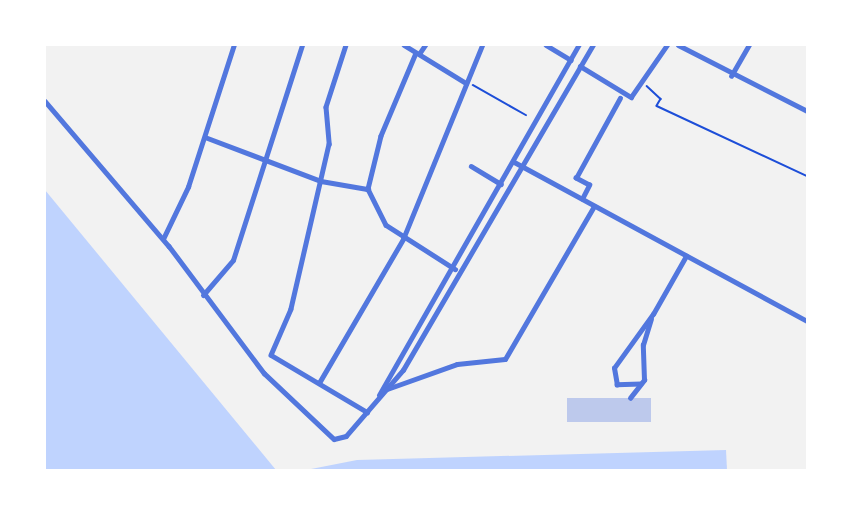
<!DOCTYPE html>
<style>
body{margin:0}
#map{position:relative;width:852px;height:515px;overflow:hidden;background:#f2f2f2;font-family:Commissioner,sans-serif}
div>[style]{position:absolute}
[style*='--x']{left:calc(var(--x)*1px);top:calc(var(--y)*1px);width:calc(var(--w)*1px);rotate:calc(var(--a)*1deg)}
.water>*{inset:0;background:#bfd3fe}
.building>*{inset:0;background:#bdc9ec;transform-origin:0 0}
.path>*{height:1.5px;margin:-0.75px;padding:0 0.75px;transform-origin:0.75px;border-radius:0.75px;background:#1d4ed8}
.minor>*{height:4.5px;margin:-2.25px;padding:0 2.25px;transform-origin:2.25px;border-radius:2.25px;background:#5277de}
.tertiary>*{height:5px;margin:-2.5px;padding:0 2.5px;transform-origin:2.5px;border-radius:2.5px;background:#5277de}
span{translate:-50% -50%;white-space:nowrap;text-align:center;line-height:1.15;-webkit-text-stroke:5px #fff;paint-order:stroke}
.frame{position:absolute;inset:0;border:46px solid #fff;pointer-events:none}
</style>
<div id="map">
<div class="water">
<div style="clip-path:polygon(45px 190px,276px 470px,45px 470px)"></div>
<div style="clip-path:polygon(726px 450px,727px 470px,306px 470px,357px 460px)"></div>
</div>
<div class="building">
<div style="left:651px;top:398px;width:24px;height:84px;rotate:90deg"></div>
</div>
<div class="path">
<div style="--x:473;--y:85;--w:61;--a:29.5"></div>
<div style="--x:647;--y:86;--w:19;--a:43"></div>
<div style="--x:661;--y:99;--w:8;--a:120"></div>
<div style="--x:657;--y:106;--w:166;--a:25"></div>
</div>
<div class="minor">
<div style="--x:346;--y:45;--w:65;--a:107.9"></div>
<div style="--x:326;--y:107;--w:37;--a:85"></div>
<div style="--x:329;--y:144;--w:169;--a:103"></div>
<div style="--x:291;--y:309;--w:50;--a:113.5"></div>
<div style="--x:271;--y:355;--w:112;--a:30.7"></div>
<div style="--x:404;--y:45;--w:73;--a:31.5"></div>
<div style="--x:546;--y:45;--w:29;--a:31"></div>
<div style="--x:416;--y:53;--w:90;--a:112.9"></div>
<div style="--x:381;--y:136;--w:55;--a:103.8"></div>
<div style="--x:368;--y:189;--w:40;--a:63.4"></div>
<div style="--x:386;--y:225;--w:82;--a:32.5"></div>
<div style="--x:419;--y:54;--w:11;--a:-56"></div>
<div style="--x:580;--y:66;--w:60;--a:31.3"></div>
<div style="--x:631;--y:97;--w:63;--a:-55.3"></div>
<div style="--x:731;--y:76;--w:36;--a:-60"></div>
<div style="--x:45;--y:101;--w:191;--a:49.5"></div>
<div style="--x:169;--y:246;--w:159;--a:53.2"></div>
<div style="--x:264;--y:373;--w:96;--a:43.3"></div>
<div style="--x:334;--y:439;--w:12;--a:-14"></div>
<div style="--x:346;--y:436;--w:87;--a:-49.2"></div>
<div style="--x:403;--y:370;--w:376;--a:-59.7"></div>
<div style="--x:205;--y:137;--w:124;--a:20.8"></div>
<div style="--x:321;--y:181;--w:48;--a:9.7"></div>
<div style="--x:471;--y:166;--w:35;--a:31"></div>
<div style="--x:582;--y:199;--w:16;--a:-63"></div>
<div style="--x:589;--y:185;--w:15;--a:-152"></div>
<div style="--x:576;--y:178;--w:91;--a:-61.2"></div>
<div style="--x:163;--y:239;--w:58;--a:-64.3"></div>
<div style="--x:188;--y:187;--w:149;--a:-72.1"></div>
<div style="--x:319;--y:383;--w:167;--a:-59.7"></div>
<div style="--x:403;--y:239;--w:209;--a:-67.8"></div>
<div style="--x:641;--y:384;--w:24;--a:178"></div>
<div style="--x:617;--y:385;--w:17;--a:-100"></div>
<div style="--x:614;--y:368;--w:67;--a:-54.2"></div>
<div style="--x:379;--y:395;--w:403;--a:-60.3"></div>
<div style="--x:630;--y:398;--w:23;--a:-52"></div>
<div style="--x:644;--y:380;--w:35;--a:-92"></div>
<div style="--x:643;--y:345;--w:27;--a:-73"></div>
</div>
<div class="tertiary">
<div style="--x:678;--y:45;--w:145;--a:27.1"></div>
<div style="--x:514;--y:162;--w:333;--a:28.5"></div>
<div style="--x:203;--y:295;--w:46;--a:-49.4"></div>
<div style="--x:233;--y:260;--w:226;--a:-72.2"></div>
<div style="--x:653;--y:314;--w:67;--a:-60.4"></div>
<div style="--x:387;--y:389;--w:74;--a:-19.7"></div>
<div style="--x:457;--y:364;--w:48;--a:-5.9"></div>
<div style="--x:505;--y:359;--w:177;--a:-59.8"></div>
</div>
<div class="frame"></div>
</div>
